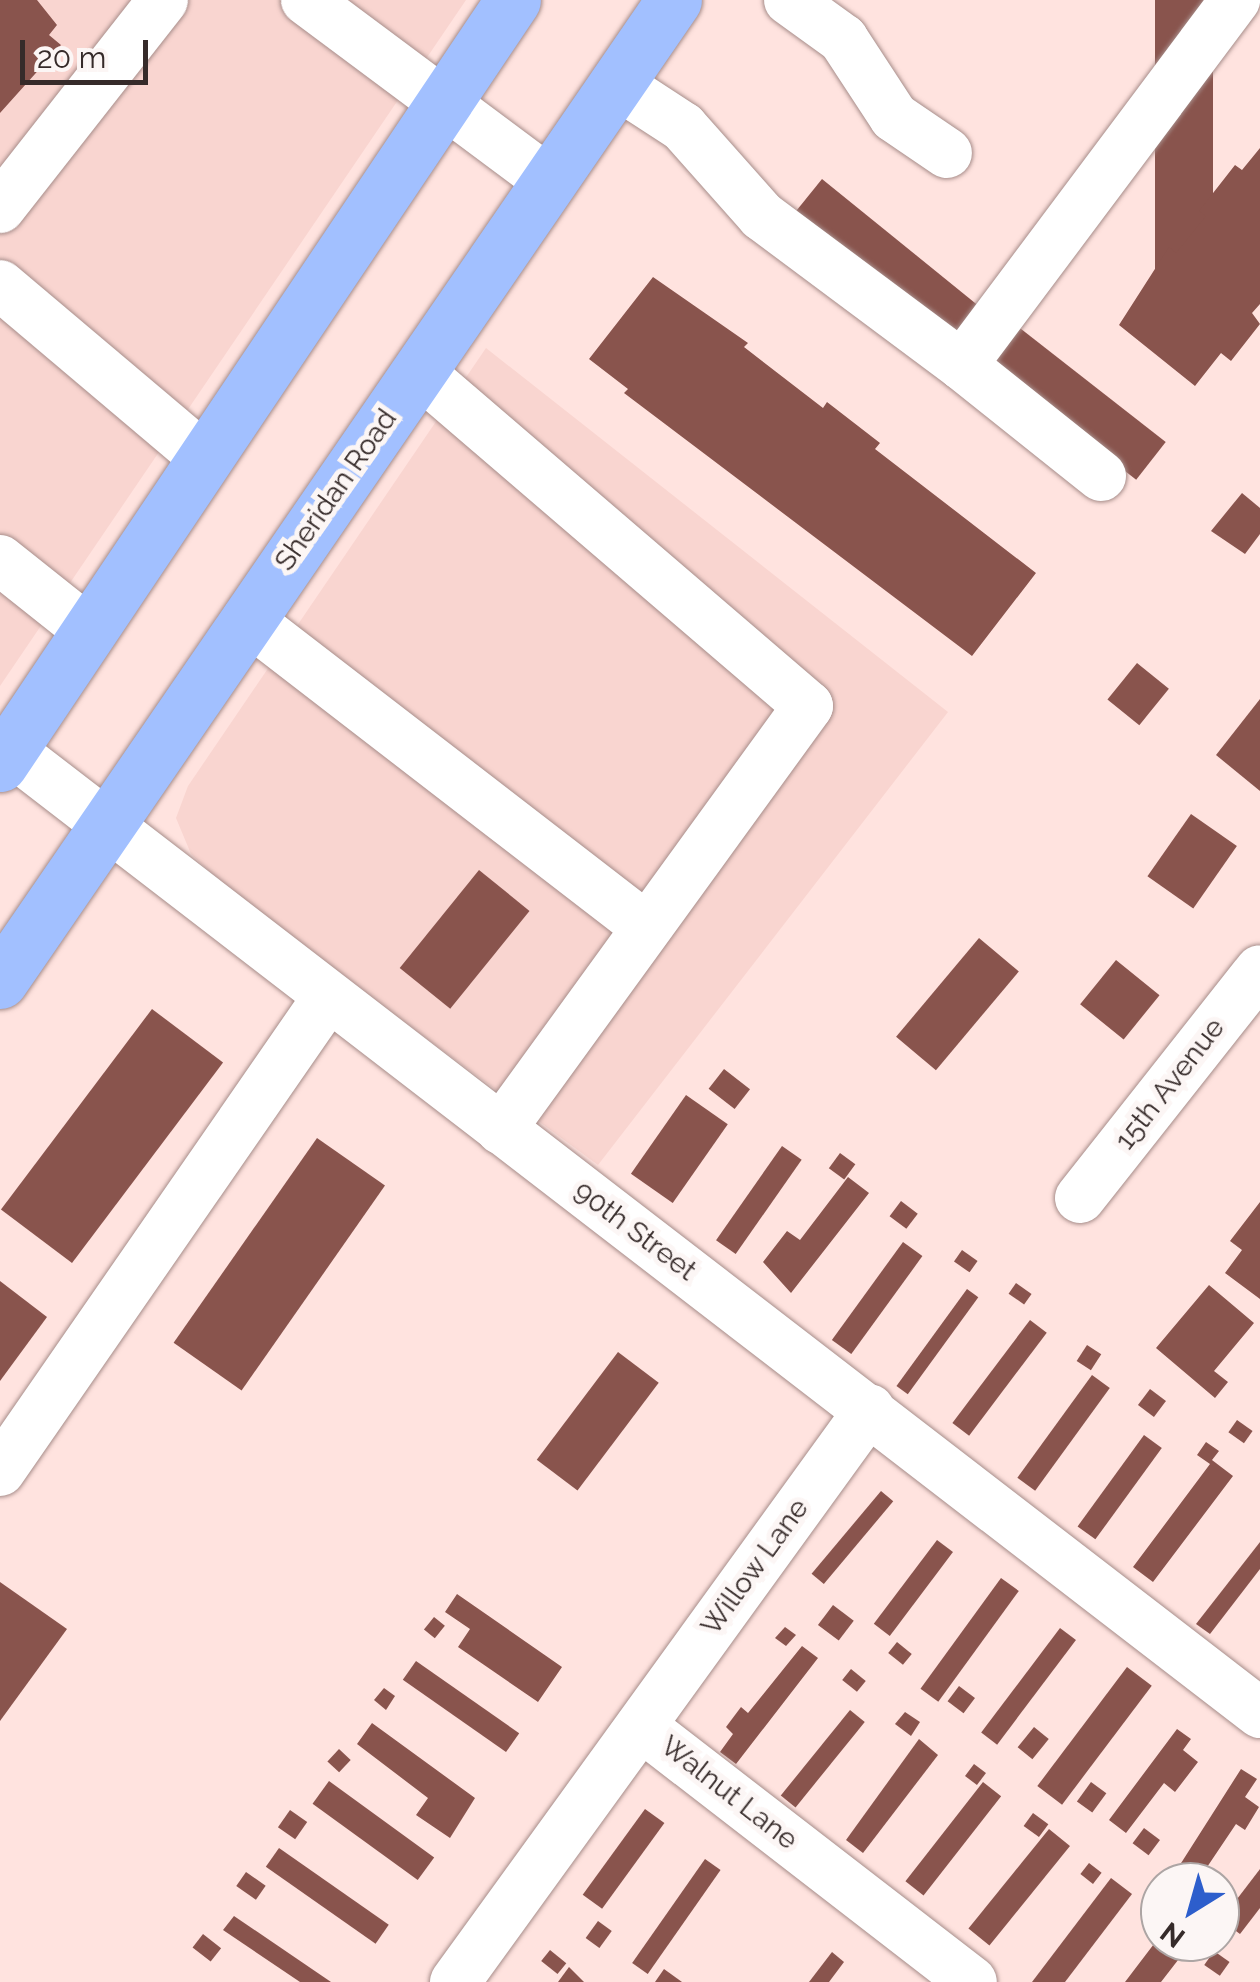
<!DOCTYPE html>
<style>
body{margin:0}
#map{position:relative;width:1260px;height:1982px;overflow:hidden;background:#ffe3df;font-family:Raleway,sans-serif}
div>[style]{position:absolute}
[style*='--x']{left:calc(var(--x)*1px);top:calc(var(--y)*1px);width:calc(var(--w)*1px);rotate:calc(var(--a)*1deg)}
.built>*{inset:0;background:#f9d5d0}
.building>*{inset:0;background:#89544d;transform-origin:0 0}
.roads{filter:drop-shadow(0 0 2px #a78d8a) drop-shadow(0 0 2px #a78d8a)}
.minor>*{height:50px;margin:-25px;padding:0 25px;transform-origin:25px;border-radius:25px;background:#fff}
.major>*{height:55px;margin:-27.5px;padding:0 27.5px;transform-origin:27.5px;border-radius:27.5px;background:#a2c0ff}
span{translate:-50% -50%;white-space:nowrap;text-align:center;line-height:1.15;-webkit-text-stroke:10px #fcf6f5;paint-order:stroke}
.street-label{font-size:28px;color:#362b2a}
.north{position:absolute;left:1140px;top:1862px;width:100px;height:100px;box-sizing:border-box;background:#fcf6f5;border:2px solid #ada5a4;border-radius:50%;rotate:217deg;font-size:28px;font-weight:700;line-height:40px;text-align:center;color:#362b2a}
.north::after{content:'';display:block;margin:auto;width:35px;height:45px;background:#2d5ecc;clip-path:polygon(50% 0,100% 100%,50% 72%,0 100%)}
.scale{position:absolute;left:20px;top:40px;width:128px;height:45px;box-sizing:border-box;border:5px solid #362b2a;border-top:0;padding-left:12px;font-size:30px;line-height:35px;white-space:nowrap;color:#362b2a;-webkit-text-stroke:8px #fcf6f5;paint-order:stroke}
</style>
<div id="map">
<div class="built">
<div style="clip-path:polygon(0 0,466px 0,0 686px)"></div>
<div style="clip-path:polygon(486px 348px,948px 712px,598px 1165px,243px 903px,191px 854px,176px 818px,188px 786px)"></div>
</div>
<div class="building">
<div style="clip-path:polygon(0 0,37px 0,57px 25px,49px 35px,61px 45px,0 113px)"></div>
<div style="left:1155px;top:0;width:58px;height:285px"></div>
<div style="clip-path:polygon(1260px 148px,1260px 304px,1252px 313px,1260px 324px,1231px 361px,1221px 353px,1195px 386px,1119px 325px,1169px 247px,1176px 253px,1206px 216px,1199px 211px,1235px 165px,1242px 170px)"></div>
<div style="left:822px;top:179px;width:208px;height:43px;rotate:39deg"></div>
<div style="clip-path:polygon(653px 277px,748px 343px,744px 347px,823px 408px,827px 402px,880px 443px,875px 449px,1036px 573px,972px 656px,624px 393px,628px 389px,589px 359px)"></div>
<div style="left:1016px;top:325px;width:190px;height:48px;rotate:38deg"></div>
<div style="clip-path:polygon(1242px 493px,1260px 508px,1260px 534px,1245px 554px,1211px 531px)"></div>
<div style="left:1137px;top:663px;width:41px;height:47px;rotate:39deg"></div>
<div style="clip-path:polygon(1260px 699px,1260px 791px,1216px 755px)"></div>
<div style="left:1191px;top:814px;width:56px;height:76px;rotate:35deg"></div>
<div style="left:479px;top:870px;width:65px;height:126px;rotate:39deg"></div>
<div style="left:979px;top:938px;width:52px;height:129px;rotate:40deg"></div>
<div style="left:1116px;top:960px;width:56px;height:57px;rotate:39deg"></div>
<div style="left:152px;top:1009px;width:89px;height:251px;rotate:37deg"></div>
<div style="left:724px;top:1069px;width:33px;height:25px;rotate:38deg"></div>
<div style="left:686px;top:1095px;width:51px;height:96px;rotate:35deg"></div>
<div style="left:317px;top:1138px;width:83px;height:250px;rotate:35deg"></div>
<div style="left:782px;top:1146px;width:24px;height:115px;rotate:35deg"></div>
<div style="left:840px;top:1153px;width:19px;height:19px;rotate:36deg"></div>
<div style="clip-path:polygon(848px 1177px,869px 1193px,791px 1293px,763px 1262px,787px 1231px,800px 1240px)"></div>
<div style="left:901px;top:1201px;width:21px;height:19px;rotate:37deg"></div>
<div style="clip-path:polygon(1260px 1202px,1260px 1299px,1225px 1273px,1242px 1250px,1230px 1241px)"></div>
<div style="left:903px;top:1242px;width:24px;height:121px;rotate:36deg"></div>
<div style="left:962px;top:1250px;width:19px;height:14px;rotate:35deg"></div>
<div style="clip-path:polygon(0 1281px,47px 1317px,0 1381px)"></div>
<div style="left:1016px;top:1283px;width:19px;height:13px;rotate:35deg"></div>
<div style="clip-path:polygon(1209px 1285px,1254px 1323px,1214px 1371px,1228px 1382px,1215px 1398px,1156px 1348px)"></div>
<div style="left:967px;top:1289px;width:14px;height:120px;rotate:36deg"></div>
<div style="left:1030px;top:1320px;width:21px;height:129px;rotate:37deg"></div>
<div style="left:1087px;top:1345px;width:17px;height:19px;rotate:33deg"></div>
<div style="left:618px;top:1352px;width:51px;height:135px;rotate:37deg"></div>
<div style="left:1092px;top:1375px;width:22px;height:127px;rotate:36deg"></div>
<div style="left:1150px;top:1389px;width:20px;height:20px;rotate:37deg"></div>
<div style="left:1237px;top:1420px;width:19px;height:15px;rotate:35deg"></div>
<div style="left:1144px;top:1435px;width:22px;height:113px;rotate:36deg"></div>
<div style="clip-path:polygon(1206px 1442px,1219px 1451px,1212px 1460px,1233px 1476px,1153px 1582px,1133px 1567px,1210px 1464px,1197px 1455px)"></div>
<div style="left:881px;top:1491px;width:16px;height:108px;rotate:40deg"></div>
<div style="left:937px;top:1540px;width:20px;height:105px;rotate:37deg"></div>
<div style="clip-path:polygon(1260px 1542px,1260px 1569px,1210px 1634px,1196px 1624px)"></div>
<div style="left:1001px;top:1578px;width:22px;height:137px;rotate:36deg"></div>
<div style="clip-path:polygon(0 1582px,67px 1629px,0 1721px)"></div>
<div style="clip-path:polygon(457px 1594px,562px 1667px,538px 1702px,458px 1647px,470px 1629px,445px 1612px)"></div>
<div style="left:833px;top:1605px;width:26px;height:25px;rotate:37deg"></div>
<div style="left:434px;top:1617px;width:14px;height:16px;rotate:39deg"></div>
<div style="clip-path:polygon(785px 1627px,796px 1635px,786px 1646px,775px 1638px)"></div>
<div style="left:1060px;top:1628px;width:20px;height:131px;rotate:37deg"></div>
<div style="left:897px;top:1642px;width:19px;height:14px;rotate:39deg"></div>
<div style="clip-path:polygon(802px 1646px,818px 1658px,736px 1764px,720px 1752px,733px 1734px,726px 1727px,741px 1707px,748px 1713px)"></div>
<div style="left:416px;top:1661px;width:126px;height:23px;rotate:35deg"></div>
<div style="left:1127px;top:1667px;width:31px;height:149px;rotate:37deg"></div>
<div style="left:851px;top:1669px;width:19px;height:14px;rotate:39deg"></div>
<div style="left:959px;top:1686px;width:20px;height:19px;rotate:37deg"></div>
<div style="clip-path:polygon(384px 1688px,395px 1696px,386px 1710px,374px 1700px)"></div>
<div style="left:850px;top:1710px;width:19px;height:110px;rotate:39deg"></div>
<div style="clip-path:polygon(905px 1712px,920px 1722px,911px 1736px,895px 1724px)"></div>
<div style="clip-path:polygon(372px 1723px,475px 1798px,450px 1838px,416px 1815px,428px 1798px,357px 1744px)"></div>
<div style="left:1034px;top:1727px;width:19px;height:26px;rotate:39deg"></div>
<div style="clip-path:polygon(1177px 1729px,1191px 1739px,1183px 1750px,1198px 1762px,1175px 1792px,1164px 1783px,1126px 1833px,1109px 1820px)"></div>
<div style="clip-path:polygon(919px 1739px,938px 1755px,863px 1853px,846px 1840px)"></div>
<div style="left:339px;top:1749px;width:16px;height:17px;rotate:43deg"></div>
<div style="left:974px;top:1764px;width:15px;height:15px;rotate:37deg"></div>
<div style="clip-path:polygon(1241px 1769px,1257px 1779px,1245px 1797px,1259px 1807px,1245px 1830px,1236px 1824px,1197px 1882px,1169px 1882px)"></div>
<div style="left:329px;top:1781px;width:130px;height:28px;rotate:36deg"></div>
<div style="left:983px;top:1782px;width:23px;height:126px;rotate:38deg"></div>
<div style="left:1091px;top:1782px;width:19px;height:24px;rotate:36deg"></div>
<div style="left:645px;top:1809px;width:24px;height:106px;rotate:36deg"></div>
<div style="left:290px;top:1810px;width:21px;height:21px;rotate:35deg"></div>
<div style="left:1033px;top:1813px;width:19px;height:16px;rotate:36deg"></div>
<div style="left:1144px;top:1828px;width:20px;height:19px;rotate:37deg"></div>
<div style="left:1049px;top:1829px;width:27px;height:128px;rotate:39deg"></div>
<div style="left:279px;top:1848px;width:134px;height:23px;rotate:35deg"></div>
<div style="left:705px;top:1859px;width:19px;height:127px;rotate:35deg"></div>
<div style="left:1089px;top:1863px;width:16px;height:14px;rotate:38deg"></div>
<div style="clip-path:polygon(1260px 1869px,1260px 1908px,1240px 1934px,1221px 1920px)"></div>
<div style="left:246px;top:1872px;width:24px;height:17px;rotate:35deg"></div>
<div style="clip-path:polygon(1111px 1878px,1132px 1894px,1065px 1982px,1032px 1982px)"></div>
<div style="clip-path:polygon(234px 1916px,331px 1982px,300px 1982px,223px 1930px)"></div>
<div style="left:598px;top:1921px;width:17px;height:21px;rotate:36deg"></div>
<div style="left:203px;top:1934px;width:23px;height:17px;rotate:38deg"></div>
<div style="clip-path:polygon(1160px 1936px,1160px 1942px,1192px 1942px,1161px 1982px,1125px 1982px)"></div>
<div style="left:550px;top:1950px;width:21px;height:14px;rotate:39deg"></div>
<div style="left:1214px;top:1951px;width:19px;height:17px;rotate:35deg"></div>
<div style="clip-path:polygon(832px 1952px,844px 1962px,829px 1982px,809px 1982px)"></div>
<div style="clip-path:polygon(569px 1967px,584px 1982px,558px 1982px)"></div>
<div style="clip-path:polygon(664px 1969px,682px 1982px,655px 1982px)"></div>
</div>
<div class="roads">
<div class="minor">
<div style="--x:306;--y:0;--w:303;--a:36.7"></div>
<div style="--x:789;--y:0;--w:67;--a:35.8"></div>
<div style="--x:843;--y:39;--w:93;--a:56.8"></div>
<div style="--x:894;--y:117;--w:64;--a:34.2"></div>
<div style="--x:617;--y:84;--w:79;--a:33.1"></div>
<div style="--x:683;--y:127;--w:119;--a:48.4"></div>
<div style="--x:762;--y:216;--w:249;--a:36.7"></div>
<div style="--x:0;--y:208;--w:264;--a:-51.9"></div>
<div style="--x:0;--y:285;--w:268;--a:40.2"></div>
<div style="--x:418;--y:371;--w:514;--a:40.66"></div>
<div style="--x:808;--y:706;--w:523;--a:125.97"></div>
<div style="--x:1101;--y:476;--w:178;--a:-141.4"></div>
<div style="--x:962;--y:365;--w:456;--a:-53.2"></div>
<div style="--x:0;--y:560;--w:112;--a:38.5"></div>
<div style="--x:247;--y:619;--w:503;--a:37.65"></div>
<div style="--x:10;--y:750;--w:1578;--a:37.61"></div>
<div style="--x:1080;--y:1198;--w:290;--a:-51.7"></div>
<div style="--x:0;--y:1471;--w:576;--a:-55.32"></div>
<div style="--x:641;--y:1726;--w:418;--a:37.7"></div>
<div style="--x:455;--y:1982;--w:707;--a:-54.09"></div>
</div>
<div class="major">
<div style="--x:0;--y:764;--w:920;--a:-56.12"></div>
<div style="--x:0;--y:981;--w:1190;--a:-55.51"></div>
</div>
</div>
<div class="street-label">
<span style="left:336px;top:490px;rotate:-55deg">Sheridan Road</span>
<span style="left:1170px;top:1084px;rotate:-52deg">15th Avenue</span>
<span style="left:635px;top:1231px;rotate:37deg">90th Street</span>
<span style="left:755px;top:1567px;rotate:-54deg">Willow Lane</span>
<span style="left:729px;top:1793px;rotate:38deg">Walnut Lane</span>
</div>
<div class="north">N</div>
<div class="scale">20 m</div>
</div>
